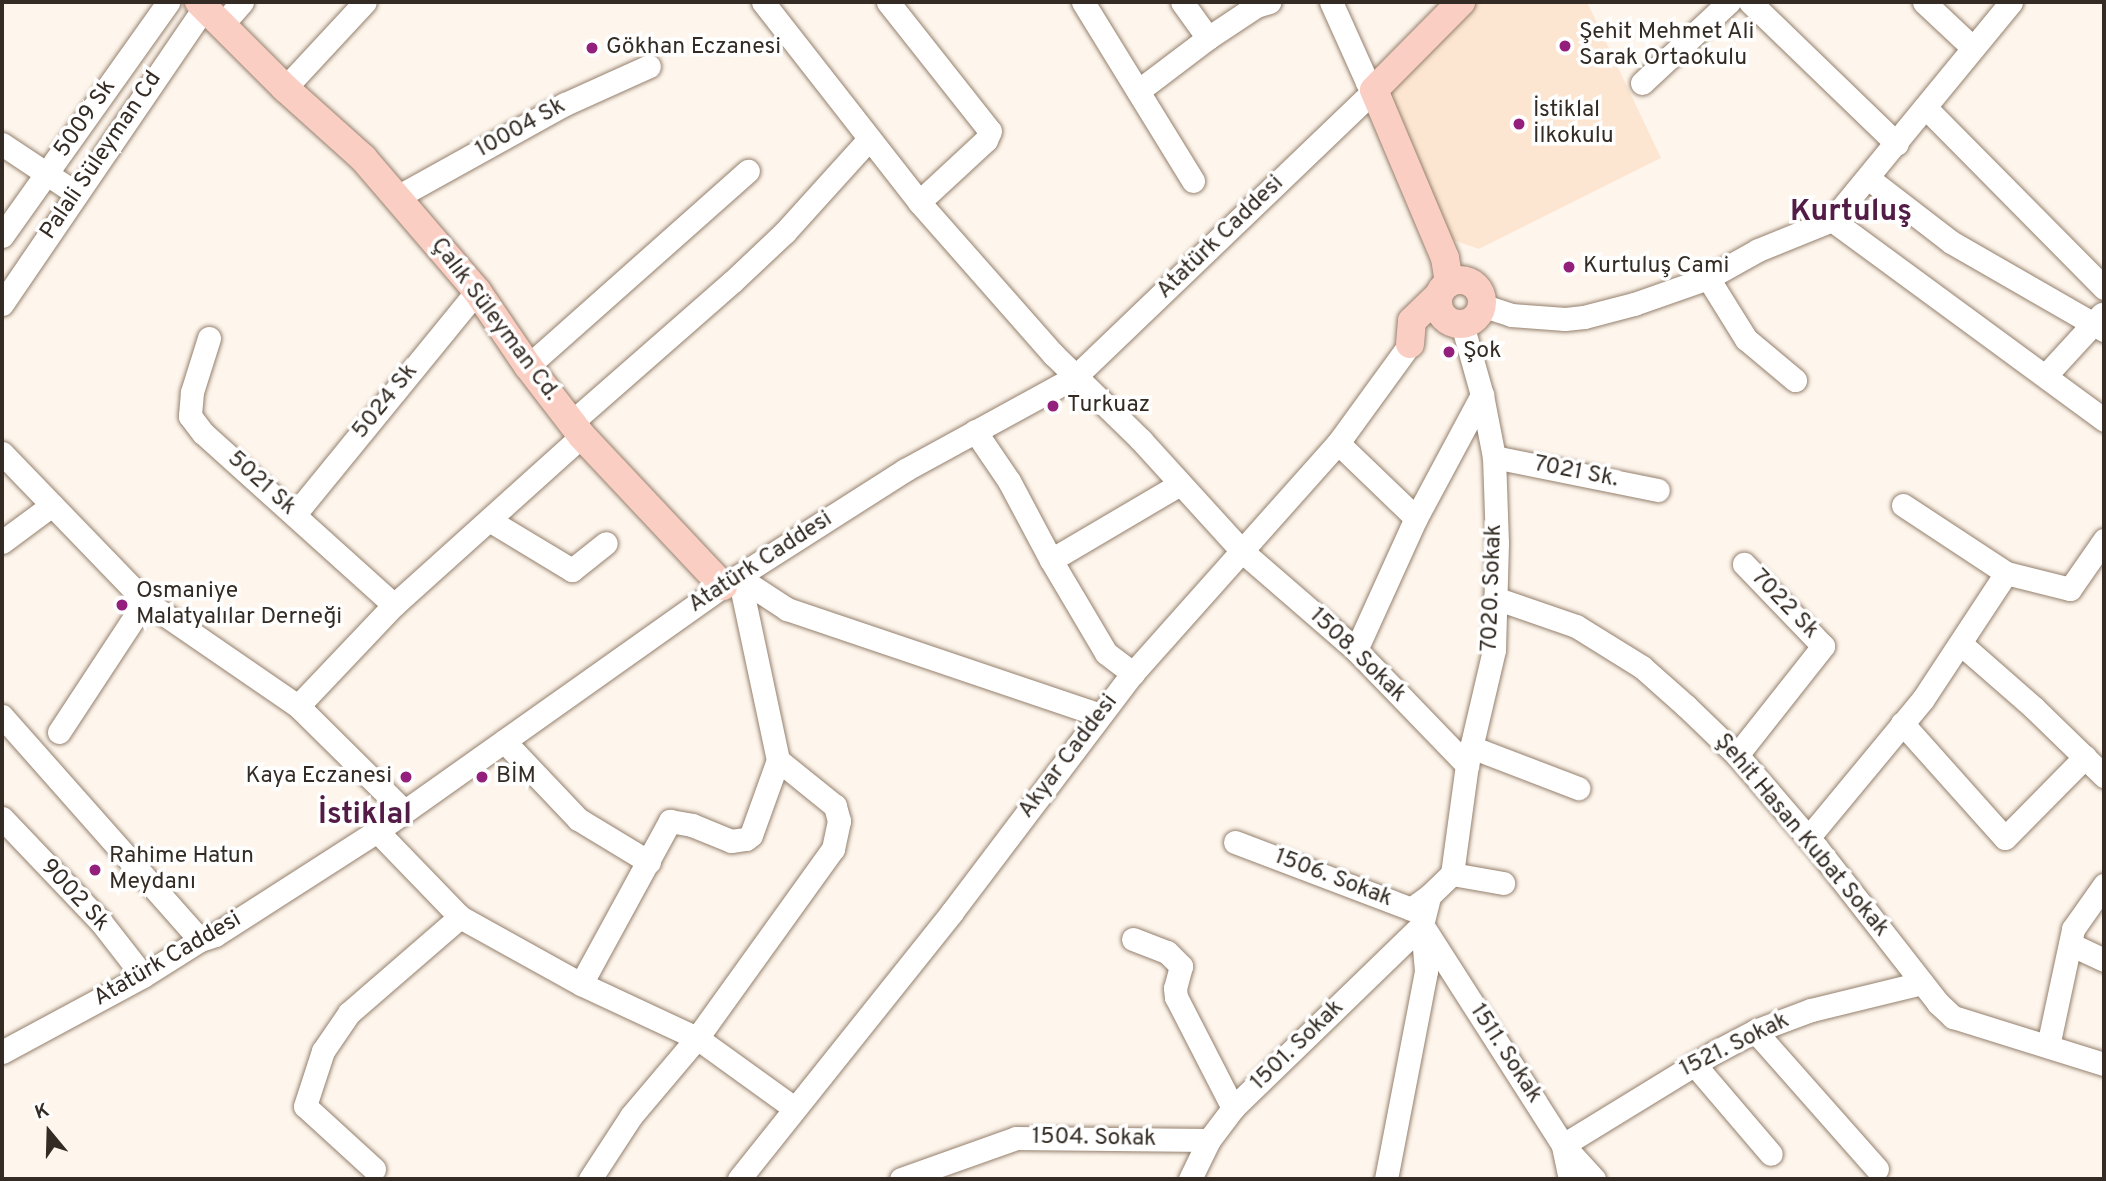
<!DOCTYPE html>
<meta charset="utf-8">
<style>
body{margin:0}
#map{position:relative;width:2106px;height:1181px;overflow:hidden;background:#fef5ec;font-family:Overpass,sans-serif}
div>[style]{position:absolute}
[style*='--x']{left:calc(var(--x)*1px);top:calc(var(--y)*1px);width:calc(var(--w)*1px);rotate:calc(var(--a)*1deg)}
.built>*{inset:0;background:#fde6d1}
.roads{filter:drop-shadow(0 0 2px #94806d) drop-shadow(0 0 2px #94806d)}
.minor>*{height:23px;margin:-11.5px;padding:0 11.5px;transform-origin:11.5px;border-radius:11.5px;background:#fff}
.major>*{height:28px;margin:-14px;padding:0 14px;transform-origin:14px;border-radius:14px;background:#facec3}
.major>.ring{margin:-14px;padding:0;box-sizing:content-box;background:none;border:28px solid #facec3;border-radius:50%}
.dots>*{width:19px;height:19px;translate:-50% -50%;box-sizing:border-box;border:4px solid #fff;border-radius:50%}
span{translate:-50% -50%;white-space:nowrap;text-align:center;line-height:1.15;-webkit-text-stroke:7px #fff;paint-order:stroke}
.poi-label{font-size:23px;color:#342c24}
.left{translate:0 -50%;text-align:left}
.right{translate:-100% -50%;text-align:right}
.street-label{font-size:23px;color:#342c24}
.district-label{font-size:30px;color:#531c46;font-weight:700}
.frame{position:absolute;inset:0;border:4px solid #342c24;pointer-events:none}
.north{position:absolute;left:14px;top:1097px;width:70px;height:70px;-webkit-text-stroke:5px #fff;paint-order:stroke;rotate:341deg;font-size:19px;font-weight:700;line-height:28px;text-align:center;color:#342c24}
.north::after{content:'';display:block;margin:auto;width:24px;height:32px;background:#342c24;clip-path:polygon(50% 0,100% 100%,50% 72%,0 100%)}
</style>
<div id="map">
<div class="built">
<div style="clip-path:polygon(1473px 2px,1587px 2px,1661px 158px,1479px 249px,1447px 238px,1378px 90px)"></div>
</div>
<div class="roads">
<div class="minor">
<div style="--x:763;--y:2;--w:254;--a:52"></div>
<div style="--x:919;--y:202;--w:204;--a:48.6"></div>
<div style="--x:1054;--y:355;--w:122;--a:44.3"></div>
<div style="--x:1141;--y:440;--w:151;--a:47.7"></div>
<div style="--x:1243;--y:552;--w:150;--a:40.9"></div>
<div style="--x:1356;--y:650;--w:160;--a:46"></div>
<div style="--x:888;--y:2;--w:164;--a:51.7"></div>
<div style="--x:990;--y:131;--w:10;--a:114"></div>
<div style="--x:986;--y:140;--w:91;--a:137.2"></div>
<div style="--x:1083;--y:2;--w:210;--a:58.4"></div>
<div style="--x:1750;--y:2;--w:204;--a:44"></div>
<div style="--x:1924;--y:2;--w:67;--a:43.2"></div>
<div style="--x:221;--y:26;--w:32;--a:-49"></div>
<div style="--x:1208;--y:38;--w:58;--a:-33.7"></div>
<div style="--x:1256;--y:6;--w:14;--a:-17"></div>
<div style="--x:1642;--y:83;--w:119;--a:-43"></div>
<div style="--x:285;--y:88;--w:117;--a:-47.1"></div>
<div style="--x:1138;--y:91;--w:88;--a:-37.1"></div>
<div style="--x:1208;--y:38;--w:44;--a:-125.8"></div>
<div style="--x:1926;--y:108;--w:253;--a:45.3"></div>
<div style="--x:2;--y:144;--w:90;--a:33.7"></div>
<div style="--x:1868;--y:178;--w:105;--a:37.6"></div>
<div style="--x:1951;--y:242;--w:177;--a:29.9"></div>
<div style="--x:397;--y:197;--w:192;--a:-29"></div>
<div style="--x:565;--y:104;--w:92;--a:-24.3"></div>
<div style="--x:1832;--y:220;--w:282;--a:-50.6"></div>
<div style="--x:2;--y:236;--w:287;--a:-54.6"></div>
<div style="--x:1708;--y:278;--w:72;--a:58.1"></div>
<div style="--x:1746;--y:339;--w:64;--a:39.9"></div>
<div style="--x:2;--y:304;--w:358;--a:-55.7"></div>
<div style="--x:1481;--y:305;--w:32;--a:18"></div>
<div style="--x:1511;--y:315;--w:54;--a:4.2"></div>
<div style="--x:1565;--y:319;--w:19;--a:-6"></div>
<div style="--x:1584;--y:317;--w:52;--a:-14.6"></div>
<div style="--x:1634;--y:304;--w:78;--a:-19.4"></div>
<div style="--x:1708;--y:278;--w:57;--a:-29.2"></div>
<div style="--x:1758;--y:250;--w:80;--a:-22.1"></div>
<div style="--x:1832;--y:220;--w:338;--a:36.3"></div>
<div style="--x:209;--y:338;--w:57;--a:107.5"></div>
<div style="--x:192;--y:392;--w:24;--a:95"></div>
<div style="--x:190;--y:416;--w:21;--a:53"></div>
<div style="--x:203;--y:433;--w:257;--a:42"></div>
<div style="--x:528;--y:366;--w:294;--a:-41.6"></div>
<div style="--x:2046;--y:375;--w:83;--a:-47.4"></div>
<div style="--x:572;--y:422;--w:213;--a:-41.2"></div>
<div style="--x:732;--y:282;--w:73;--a:-43.3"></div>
<div style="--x:785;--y:232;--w:125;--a:-47.9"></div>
<div style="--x:975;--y:431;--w:60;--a:55.8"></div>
<div style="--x:1009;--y:481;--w:89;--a:62"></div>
<div style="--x:1051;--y:560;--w:150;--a:-30.5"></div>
<div style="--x:1338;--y:443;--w:108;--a:43.9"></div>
<div style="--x:2;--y:453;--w:206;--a:46"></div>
<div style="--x:145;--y:601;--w:186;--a:34.5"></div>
<div style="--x:298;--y:706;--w:149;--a:44.7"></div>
<div style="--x:1494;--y:457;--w:167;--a:11.4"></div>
<div style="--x:1903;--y:505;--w:123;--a:33.4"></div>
<div style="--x:2006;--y:573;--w:66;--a:14"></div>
<div style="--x:2070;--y:589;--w:60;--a:-55.2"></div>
<div style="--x:295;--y:514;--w:288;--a:-50.8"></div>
<div style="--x:489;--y:520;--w:97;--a:31.1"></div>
<div style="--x:572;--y:570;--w:43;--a:-38.5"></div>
<div style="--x:2;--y:542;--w:62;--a:-36.5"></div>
<div style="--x:1051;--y:560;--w:108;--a:59.4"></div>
<div style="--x:1106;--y:653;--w:34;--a:37"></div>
<div style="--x:741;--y:579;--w:55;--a:33.1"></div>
<div style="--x:787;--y:609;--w:330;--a:18.7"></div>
<div style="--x:1495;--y:598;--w:86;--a:19.1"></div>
<div style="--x:1576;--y:626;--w:78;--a:31.8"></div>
<div style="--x:1642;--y:667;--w:59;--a:41.6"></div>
<div style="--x:1686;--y:706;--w:71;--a:43.9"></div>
<div style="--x:1737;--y:755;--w:123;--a:49.3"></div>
<div style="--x:1817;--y:848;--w:197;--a:52"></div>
<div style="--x:1938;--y:1003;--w:21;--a:43"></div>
<div style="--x:1953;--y:1017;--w:158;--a:17.3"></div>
<div style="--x:1961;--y:644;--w:97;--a:41.2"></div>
<div style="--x:2034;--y:708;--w:98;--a:44.2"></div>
<div style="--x:1356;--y:650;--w:145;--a:-65.6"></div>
<div style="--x:1416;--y:518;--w:140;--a:-61.8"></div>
<div style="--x:298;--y:706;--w:139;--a:-46.5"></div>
<div style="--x:394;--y:605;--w:253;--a:-42"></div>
<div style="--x:2;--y:716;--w:299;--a:48.5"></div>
<div style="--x:1902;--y:723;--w:154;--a:48.2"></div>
<div style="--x:2005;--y:838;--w:114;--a:-45.4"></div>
<div style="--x:59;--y:732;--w:157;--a:-56.7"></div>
<div style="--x:504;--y:741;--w:108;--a:46.5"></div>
<div style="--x:578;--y:819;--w:83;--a:31.2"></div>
<div style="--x:1471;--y:747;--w:115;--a:21"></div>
<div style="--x:1737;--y:755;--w:139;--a:-51.7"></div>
<div style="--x:1823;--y:646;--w:114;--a:-133.9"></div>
<div style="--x:2;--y:818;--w:144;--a:46.4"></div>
<div style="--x:101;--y:922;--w:68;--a:52.1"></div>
<div style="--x:377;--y:831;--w:120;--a:46"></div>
<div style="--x:460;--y:917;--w:138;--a:29"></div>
<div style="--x:581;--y:984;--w:128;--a:25"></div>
<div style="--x:697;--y:1038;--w:120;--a:35.8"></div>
<div style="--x:1808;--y:838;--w:180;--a:-50.4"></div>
<div style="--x:1923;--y:699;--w:151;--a:-56.6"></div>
<div style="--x:1235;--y:842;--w:188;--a:20.8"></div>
<div style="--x:1411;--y:909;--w:22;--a:-36"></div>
<div style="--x:1452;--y:874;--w:52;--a:10"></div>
<div style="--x:1426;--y:931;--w:254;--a:57.4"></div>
<div style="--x:1563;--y:1145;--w:46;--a:47.6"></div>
<div style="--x:1133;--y:939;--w:36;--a:21"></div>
<div style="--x:1167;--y:952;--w:20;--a:45"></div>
<div style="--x:1181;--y:966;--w:23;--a:105"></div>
<div style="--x:1175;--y:988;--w:9;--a:84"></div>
<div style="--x:1176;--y:997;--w:125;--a:62.8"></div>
<div style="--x:2070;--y:944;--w:38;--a:25"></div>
<div style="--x:581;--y:984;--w:186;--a:-61.4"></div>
<div style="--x:670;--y:821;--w:22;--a:10"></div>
<div style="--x:692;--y:825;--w:42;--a:22.3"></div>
<div style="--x:731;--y:841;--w:15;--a:-8"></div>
<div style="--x:746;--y:839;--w:6;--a:-39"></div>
<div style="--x:751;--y:835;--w:80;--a:-70.2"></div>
<div style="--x:778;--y:760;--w:188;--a:-102"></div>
<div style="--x:1755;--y:1031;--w:184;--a:48.5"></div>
<div style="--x:2048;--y:1046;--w:120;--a:-77.9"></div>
<div style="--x:2073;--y:929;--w:54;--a:-54.8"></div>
<div style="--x:2;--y:1052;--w:160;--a:-28.3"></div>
<div style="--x:143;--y:976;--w:67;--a:-32.3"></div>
<div style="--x:200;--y:940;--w:16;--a:-18"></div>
<div style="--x:215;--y:935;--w:193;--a:-32.7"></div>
<div style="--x:377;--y:831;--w:424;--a:-35.3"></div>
<div style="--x:723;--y:586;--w:216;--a:-32.5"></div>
<div style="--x:905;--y:470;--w:194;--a:-28.7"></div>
<div style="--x:1075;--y:377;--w:414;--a:-43.8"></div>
<div style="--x:1374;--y:90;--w:11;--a:-131"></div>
<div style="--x:1367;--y:82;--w:88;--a:-114.2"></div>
<div style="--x:1694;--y:1064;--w:118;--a:49.5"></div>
<div style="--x:374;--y:1169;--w:93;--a:-137.6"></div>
<div style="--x:305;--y:1106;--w:58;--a:-71.9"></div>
<div style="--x:323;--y:1051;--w:46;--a:-55.6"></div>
<div style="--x:349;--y:1013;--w:147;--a:-40.9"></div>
<div style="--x:590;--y:1179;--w:75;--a:-56.9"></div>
<div style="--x:631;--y:1116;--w:102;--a:-49.8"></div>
<div style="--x:697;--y:1038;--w:233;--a:-54.3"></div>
<div style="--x:833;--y:849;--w:29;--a:-78"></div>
<div style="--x:839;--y:821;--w:16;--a:-105"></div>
<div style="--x:835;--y:806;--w:73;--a:-141.1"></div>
<div style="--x:739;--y:1179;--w:342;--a:-51.4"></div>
<div style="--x:952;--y:912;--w:300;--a:-52.9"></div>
<div style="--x:1133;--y:673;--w:308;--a:-48.3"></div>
<div style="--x:1338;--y:443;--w:122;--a:-54"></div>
<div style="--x:901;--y:1179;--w:122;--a:-19.6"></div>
<div style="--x:1016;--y:1138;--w:193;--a:0.6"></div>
<div style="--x:1190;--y:1179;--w:43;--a:-64"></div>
<div style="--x:1209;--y:1140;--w:40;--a:-53"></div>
<div style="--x:1233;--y:1108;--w:263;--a:-44.1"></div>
<div style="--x:1386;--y:1179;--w:212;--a:-79.1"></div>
<div style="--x:1426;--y:971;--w:46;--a:-95"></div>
<div style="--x:1422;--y:925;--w:30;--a:-76"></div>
<div style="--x:1429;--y:896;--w:32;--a:-44"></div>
<div style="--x:1452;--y:874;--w:110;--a:-82.2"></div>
<div style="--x:1467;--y:765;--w:118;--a:-76.8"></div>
<div style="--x:1494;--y:650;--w:107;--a:-88.4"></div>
<div style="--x:1497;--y:543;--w:86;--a:-92"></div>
<div style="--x:1494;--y:457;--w:63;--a:-101"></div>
<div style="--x:1482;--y:395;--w:74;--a:-105.7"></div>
<div style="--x:1570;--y:1179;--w:35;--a:-102"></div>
<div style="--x:1563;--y:1145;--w:178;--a:-31.5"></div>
<div style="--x:1715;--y:1052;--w:45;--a:-27.7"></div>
<div style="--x:1755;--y:1031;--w:60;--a:-20.6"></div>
<div style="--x:1811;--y:1010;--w:114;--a:-13.7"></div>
</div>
<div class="major">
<div style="--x:199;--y:2;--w:122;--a:45"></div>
<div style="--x:285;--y:88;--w:105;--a:41.9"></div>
<div style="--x:363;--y:158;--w:175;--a:49.4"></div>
<div style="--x:477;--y:291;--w:91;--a:55.8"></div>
<div style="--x:528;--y:366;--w:88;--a:52.4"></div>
<div style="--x:582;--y:436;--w:206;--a:46.8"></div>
<div class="ring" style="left:1438px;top:280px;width:16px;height:16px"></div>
<div style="--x:1449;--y:283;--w:25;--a:-99"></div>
<div style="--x:1445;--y:258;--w:182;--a:-112.9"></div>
<div style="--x:1374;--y:90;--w:124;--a:-45.3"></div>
<div style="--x:1410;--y:344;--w:23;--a:-85"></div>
<div style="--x:1412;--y:321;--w:37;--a:-44"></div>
</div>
</div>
<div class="dots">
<div style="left:1565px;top:46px;background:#94207d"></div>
<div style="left:592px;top:48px;background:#94207d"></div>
<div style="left:1519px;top:124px;background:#94207d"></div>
<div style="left:1569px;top:267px;background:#94207d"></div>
<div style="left:1449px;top:352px;background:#94207d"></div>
<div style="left:1053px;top:406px;background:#94207d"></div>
<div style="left:122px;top:605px;background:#94207d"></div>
<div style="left:406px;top:777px;background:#94207d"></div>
<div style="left:482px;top:777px;background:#94207d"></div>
<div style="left:95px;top:870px;background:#94207d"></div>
</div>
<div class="poi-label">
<span class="left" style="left:1579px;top:46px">Şehit Mehmet Ali<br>Sarak Ortaokulu</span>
<span class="left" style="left:606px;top:48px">Gökhan Eczanesi</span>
<span class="left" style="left:1533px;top:124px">İstiklal<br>İlkokulu</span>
<span class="left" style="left:1583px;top:267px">Kurtuluş Cami</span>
<span class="left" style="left:1463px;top:352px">Şok</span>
<span class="left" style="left:1067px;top:406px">Turkuaz</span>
<span class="left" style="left:136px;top:605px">Osmaniye<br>Malatyalılar Derneği</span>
<span class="right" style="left:392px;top:777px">Kaya Eczanesi</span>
<span class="left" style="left:496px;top:777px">BİM</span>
<span class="left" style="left:109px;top:870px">Rahime Hatun<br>Meydanı</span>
</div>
<div class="street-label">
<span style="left:86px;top:119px;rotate:-55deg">5009 Sk</span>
<span style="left:521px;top:129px;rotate:-29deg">10004 Sk</span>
<span style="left:102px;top:156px;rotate:-56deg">Palali Süleyman Cd</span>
<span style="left:1221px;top:238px;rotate:-44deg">Atatürk Caddesi</span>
<span style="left:494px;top:320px;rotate:53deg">Çalık Süleyman Cd.</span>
<span style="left:386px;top:402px;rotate:-51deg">5024 Sk</span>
<span style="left:1576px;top:473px;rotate:11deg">7021 Sk.</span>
<span style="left:261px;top:484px;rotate:42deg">5021 Sk</span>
<span style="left:761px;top:563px;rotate:-33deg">Atatürk Caddesi</span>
<span style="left:1493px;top:588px;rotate:-88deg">7020. Sokak</span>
<span style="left:1784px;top:605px;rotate:46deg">7022 Sk</span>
<span style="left:1357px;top:656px;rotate:44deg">1508. Sokak</span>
<span style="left:1069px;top:757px;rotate:-53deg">Akyar Caddesi</span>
<span style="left:1801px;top:836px;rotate:50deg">Şehit Hasan Kubat Sokak</span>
<span style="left:1333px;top:879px;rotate:21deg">1506. Sokak</span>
<span style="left:74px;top:896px;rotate:47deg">9002 Sk</span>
<span style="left:168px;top:960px;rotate:-30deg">Atatürk Caddesi</span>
<span style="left:1298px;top:1046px;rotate:-44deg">1501. Sokak</span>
<span style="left:1735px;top:1046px;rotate:-26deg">1521. Sokak</span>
<span style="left:1505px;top:1054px;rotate:57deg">1511. Sokak</span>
<span style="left:1094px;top:1139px;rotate:1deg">1504. Sokak</span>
</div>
<div class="district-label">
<span style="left:1851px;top:213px">Kurtuluş</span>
<span style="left:365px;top:816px">İstiklal</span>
</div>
<div class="frame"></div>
<div class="north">K</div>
</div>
